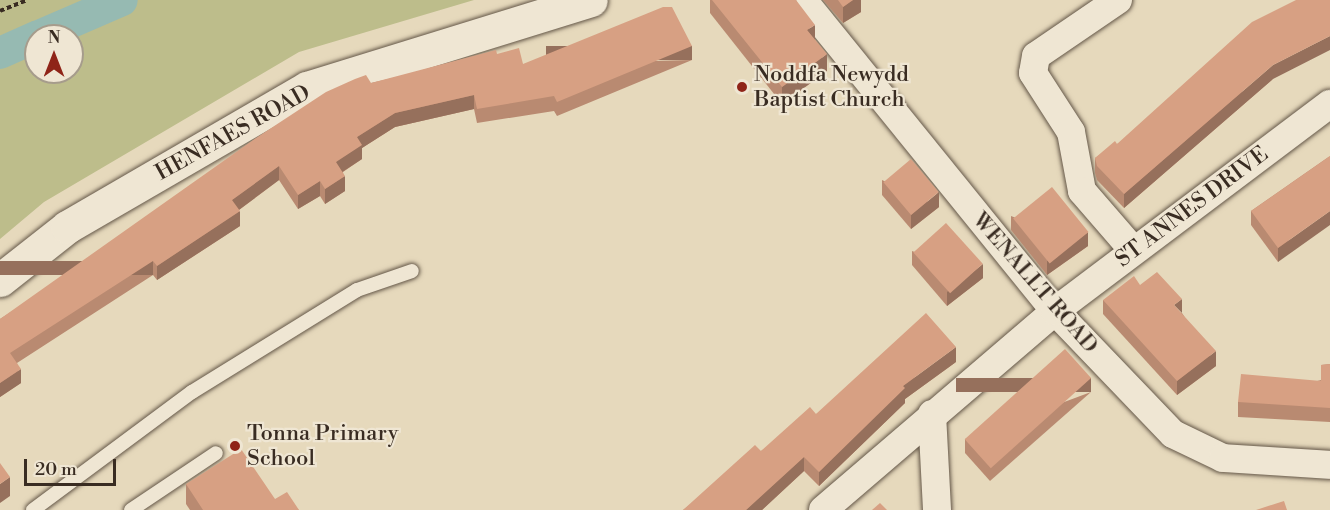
<!DOCTYPE html>
<style>
body{margin:0}
#map{position:relative;width:1330px;height:510px;overflow:hidden;background:#e6d9bc;font-family:"Libre Bodoni",serif}
div>[style]{position:absolute}
[style*='--x']{left:calc(var(--x)*1px);top:calc(var(--y)*1px);width:calc(var(--w)*1px);rotate:calc(var(--a)*1deg)}
.green>*{inset:0;background:#bdbd8b}
.canal>*{height:32px;margin:-16px;padding:0 16px;transform-origin:16px;border-radius:16px;background:#96bab2}
.path>*{height:4px;margin-top:-2px;transform-origin:0;background:repeating-linear-gradient(90deg,#392c22 0 4.5px,transparent 0 7.5px)}
.roads{filter:drop-shadow(0 0 2px #645748) drop-shadow(0 0 2px #645748)}
.lane>*{height:14px;margin:-7px;padding:0 7px;transform-origin:7px;border-radius:7px;background:#efe6d3}
.street>*{height:28px;margin:-14px;padding:0 14px;transform-origin:14px;border-radius:14px;background:#efe6d3}
.secondary>*{height:33px;margin:-16.5px;padding:0 16.5px;transform-origin:16.5px;border-radius:16.5px;background:#efe6d3}
.wall>*{inset:0;background:#b98a71}
.shaded-wall>*{inset:0;background:#96705c;transform-origin:0 0}
.building>*{inset:0;background:#d7a083;transform-origin:0 0}
.dots>*{width:16px;height:16px;translate:-50% -50%;box-sizing:border-box;border:3px solid #efe6d3;border-radius:50%}
span{translate:-50% -50%;white-space:nowrap;text-align:center;line-height:1.15;-webkit-text-stroke:4.5px #efe6d3;paint-order:stroke}
.poi-label{font-size:22px;color:#392c22}
.left{translate:0 -50%;text-align:left}
.street-label{font-size:22px;color:#392c22}
.north{position:absolute;left:24px;top:24px;width:60px;height:60px;box-sizing:border-box;background:#efe6d3;border:2px solid #a69c8c;border-radius:50%;rotate:0deg;font-size:16px;font-weight:700;line-height:24px;text-align:center;color:#392c22}
.north::after{content:'';display:block;margin:auto;width:21px;height:27px;background:#8f2418;clip-path:polygon(50% 0,100% 100%,50% 72%,0 100%)}
.scale{position:absolute;left:24px;top:459px;width:92px;height:27px;box-sizing:border-box;border:3px solid #392c22;border-top:0;padding-left:8px;font-size:18px;line-height:21px;white-space:nowrap;color:#392c22;-webkit-text-stroke:4px #efe6d3;paint-order:stroke}
</style>
<div id="map">
<div class="green">
<div style="clip-path:polygon(evenodd,0 0,474px 0,299px 52px,44px 202px,0 239px,0 0,36px 36px,72px 36px,72px 72px,36px 72px,36px 36px)"></div>
</div>
<div class="canal">
<div style="--x:39;--y:36;--w:90;--a:-23.4"></div>
<div style="--x:0;--y:53;--w:39;--a:-24"></div>
</div>
<div class="path">
<div style="--x:0;--y:11;--w:29;--a:-22"></div>
</div>
<div class="roads">
<div class="lane">
<div style="--x:33;--y:510;--w:198;--a:-36.6"></div>
<div style="--x:192;--y:392;--w:194;--a:-31.7"></div>
<div style="--x:357;--y:290;--w:58;--a:-19.1"></div>
<div style="--x:131;--y:510;--w:102;--a:-33.8"></div>
</div>
<div class="street">
<div style="--x:803;--y:0;--w:400;--a:51"></div>
<div style="--x:1055;--y:311;--w:170;--a:46.2"></div>
<div style="--x:1173;--y:434;--w:55;--a:25.6"></div>
<div style="--x:1223;--y:458;--w:107;--a:3.7"></div>
<div style="--x:1118;--y:0;--w:99;--a:145.7"></div>
<div style="--x:1036;--y:56;--w:17;--a:100"></div>
<div style="--x:1033;--y:73;--w:70;--a:57.2"></div>
<div style="--x:1071;--y:132;--w:60;--a:79.4"></div>
<div style="--x:1082;--y:191;--w:79;--a:49.1"></div>
<div style="--x:932;--y:414;--w:96;--a:87"></div>
<div style="--x:823;--y:510;--w:306;--a:-40.6"></div>
<div style="--x:1055;--y:311;--w:344;--a:-37"></div>
</div>
<div class="secondary">
<div style="--x:0;--y:280;--w:85;--a:-38.3"></div>
<div style="--x:67;--y:227;--w:277;--a:-30.1"></div>
<div style="--x:307;--y:88;--w:297;--a:-17.2"></div>
</div>
</div>
<div class="wall">
<div style="clip-path:polygon(710px 0,796px 0,815px 40px,827px 71px,782px 104px,710px 13px)"></div>
<div style="clip-path:polygon(823px 0,861px 0,861px 12px,843px 23px)"></div>
<div style="clip-path:polygon(497px 54px,523px 64px,692px 60px,557px 116px,554px 111px,477px 123px,474px 109px,395px 127px,362px 148px,362px 159px,343px 172px,345px 191px,325px 204px,320px 196px,298px 209px,279px 180px,239px 210px,240px 226px,157px 280px,153px 275px,17px 363px,21px 383px,0 397px,0 319px,371px 83px)"></div>
<div style="clip-path:polygon(1273px 79px,1124px 208px,1097px 180px,1095px 173px,1095px 158px,1117px 144px)"></div>
<div style="clip-path:polygon(1330px 156px,1278px 262px,1251px 225px,1251px 211px)"></div>
<div style="clip-path:polygon(882px 180px,939px 207px,911px 229px,882px 195px)"></div>
<div style="clip-path:polygon(1011px 216px,1088px 246px,1047px 275px,1011px 230px)"></div>
<div style="clip-path:polygon(912px 251px,983px 278px,947px 306px,912px 265px)"></div>
<div style="clip-path:polygon(1103px 300px,1182px 313px,1216px 366px,1177px 395px,1103px 314px)"></div>
<div style="clip-path:polygon(956px 362px,905px 399px,905px 403px,819px 486px,804px 471px,762px 510px,683px 510px,761px 451px,816px 414px)"></div>
<div style="clip-path:polygon(1330px 364px,1330px 422px,1238px 417px,1238px 402px,1321px 380px,1321px 365px)"></div>
<div style="clip-path:polygon(1091px 392px,990px 481px,965px 453px,965px 439px)"></div>
<div style="clip-path:polygon(186px 484px,275px 499px,299px 510px,190px 510px,186px 504px)"></div>
</div>
<div class="shaded-wall">
<div style="clip-path:polygon(853px 0,861px 0,861px 12px,843px 23px,843px 7px)"></div>
<div style="clip-path:polygon(815px 25px,815px 41px,807px 30px)"></div>
<div style="clip-path:polygon(1330px 36px,1330px 50px,1273px 79px,1124px 208px,1124px 194px,1273px 65px)"></div>
<div style="left:692px;top:46px;width:14px;height:146px;rotate:90deg"></div>
<div style="clip-path:polygon(827px 54px,827px 71px,782px 104px,782px 87px)"></div>
<div style="clip-path:polygon(474px 95px,474px 109px,395px 127px,362px 148px,362px 159px,336px 176px,336px 162px,357px 137px,395px 113px)"></div>
<div style="clip-path:polygon(279px 166px,279px 180px,232px 215px,232px 200px)"></div>
<div style="clip-path:polygon(345px 176px,345px 191px,325px 204px,325px 189px)"></div>
<div style="clip-path:polygon(320px 181px,320px 196px,298px 209px,298px 195px)"></div>
<div style="clip-path:polygon(939px 192px,939px 207px,911px 229px,911px 215px)"></div>
<div style="clip-path:polygon(240px 211px,240px 226px,157px 280px,157px 266px)"></div>
<div style="clip-path:polygon(1330px 211px,1330px 225px,1278px 262px,1278px 248px)"></div>
<div style="clip-path:polygon(1088px 232px,1088px 246px,1047px 275px,1047px 261px)"></div>
<div style="left:153px;top:261px;width:14px;height:170px;rotate:90deg"></div>
<div style="clip-path:polygon(983px 264px,983px 278px,947px 306px,947px 292px)"></div>
<div style="clip-path:polygon(1182px 299px,1182px 313px,1174px 305px)"></div>
<div style="clip-path:polygon(956px 347px,956px 362px,905px 399px,905px 403px,819px 486px,819px 472px,903px 386px)"></div>
<div style="clip-path:polygon(1216px 351px,1216px 366px,1177px 395px,1177px 381px)"></div>
<div style="clip-path:polygon(21px 369px,21px 383px,0 397px,0 383px)"></div>
<div style="left:1091px;top:378px;width:14px;height:135px;rotate:90deg"></div>
<div style="clip-path:polygon(804px 457px,804px 471px,762px 510px,746px 510px)"></div>
<div style="clip-path:polygon(10px 477px,10px 496px,0 503px,0 484px)"></div>
</div>
<div class="building">
<div style="clip-path:polygon(712px 0,796px 0,815px 25px,807px 30px,827px 54px,782px 87px)"></div>
<div style="clip-path:polygon(838px 0,853px 0,843px 7px)"></div>
<div style="clip-path:polygon(1296px 0,1330px 0,1330px 36px,1273px 65px,1124px 194px,1097px 166px,1095px 158px,1115px 141px,1117px 144px,1252px 22px)"></div>
<div style="clip-path:polygon(663px 7px,672px 7px,692px 46px,557px 102px,554px 96px,477px 109px,474px 95px,395px 113px,357px 137px,362px 145px,336px 162px,345px 176px,325px 189px,320px 181px,298px 195px,279px 166px,232px 200px,240px 211px,157px 266px,153px 261px,10px 353px,21px 369px,0 383px,0 319px,256px 138px,326px 92px,355px 79px,366px 75px,371px 83px,496px 50px,497px 54px,519px 48px,523px 64px)"></div>
<div style="clip-path:polygon(1330px 156px,1330px 211px,1278px 248px,1251px 211px)"></div>
<div style="left:911px;top:159px;width:43px;height:36px;rotate:50deg"></div>
<div style="left:1052px;top:187px;width:58px;height:50px;rotate:51deg"></div>
<div style="left:946px;top:223px;width:55px;height:44px;rotate:48deg"></div>
<div style="clip-path:polygon(1157px 272px,1182px 299px,1174px 305px,1216px 351px,1177px 381px,1103px 300px,1134px 276px,1140px 285px)"></div>
<div style="clip-path:polygon(926px 313px,956px 347px,903px 386px,905px 388px,819px 472px,804px 457px,746px 510px,683px 510px,755px 445px,761px 451px,810px 407px,816px 414px)"></div>
<div style="left:1065px;top:349px;width:39px;height:135px;rotate:48deg"></div>
<div style="clip-path:polygon(1330px 364px,1330px 408px,1238px 402px,1241px 374px,1321px 381px,1321px 365px)"></div>
<div style="clip-path:polygon(241px 449px,275px 499px,287px 492px,299px 510px,203px 510px,186px 484px)"></div>
<div style="clip-path:polygon(0 463px,10px 477px,0 484px)"></div>
<div style="clip-path:polygon(1284px 501px,1287px 510px,1256px 510px)"></div>
<div style="clip-path:polygon(880px 503px,887px 510px,872px 510px)"></div>
</div>
<div class="dots">
<div style="left:742px;top:87px;background:#8f2418"></div>
<div style="left:235px;top:446px;background:#8f2418"></div>
</div>
<div class="poi-label">
<span class="left" style="left:754px;top:87px">Noddfa Newydd<br>Baptist Church</span>
<span class="left" style="left:247px;top:446px">Tonna Primary<br>School</span>
</div>
<div class="street-label">
<span style="left:233px;top:133px;rotate:-29deg">HENFAES ROAD</span>
<span style="left:1192px;top:207px;rotate:-37deg">ST ANNES DRIVE</span>
<span style="left:1035px;top:283px;rotate:49deg">WENALLT ROAD</span>
</div>
<div class="north">N</div>
<div class="scale">20 m</div>
</div>
